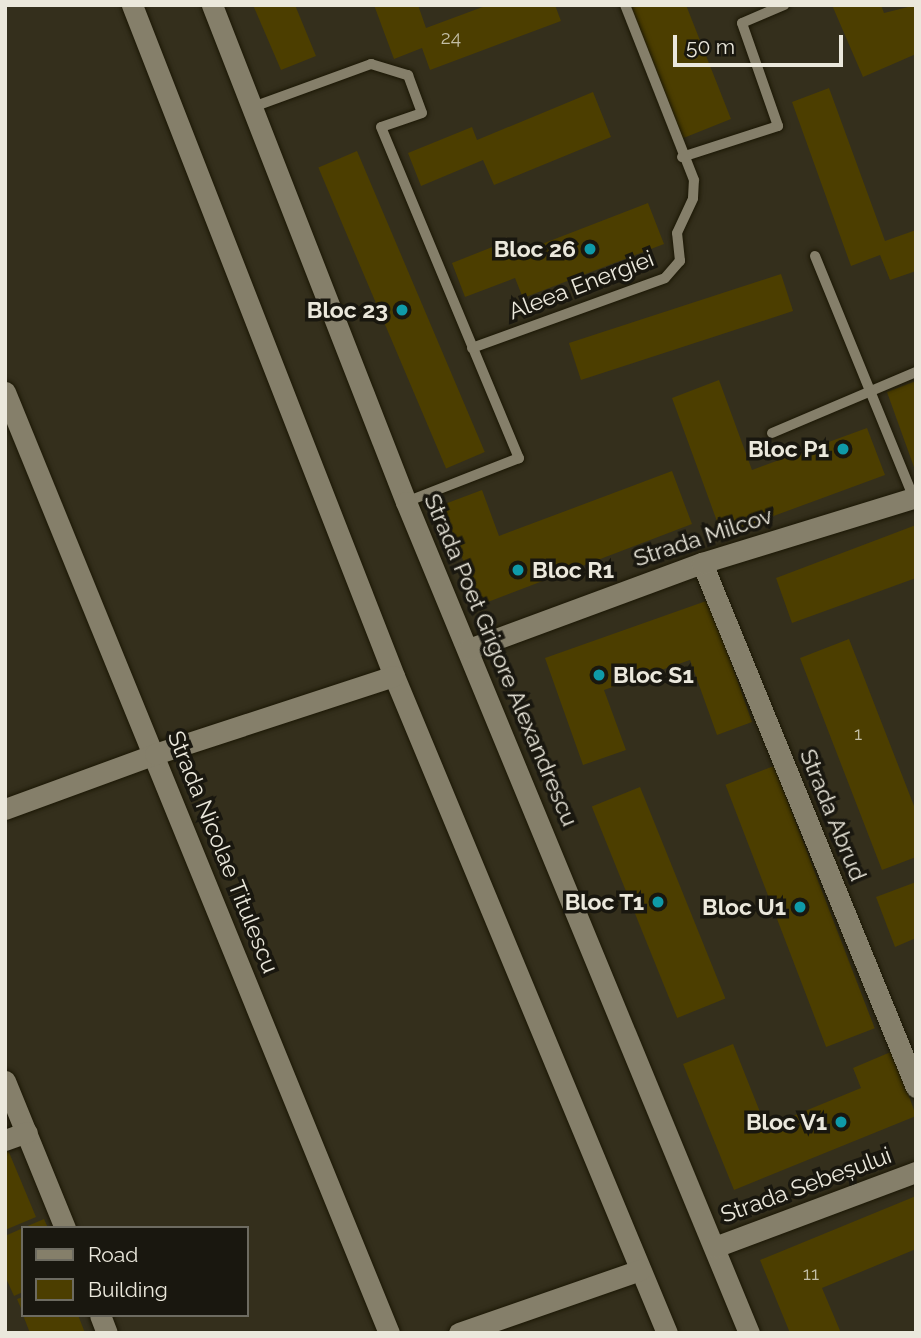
<!DOCTYPE html>
<meta charset="utf-8">
<style>
body{margin:0}
#map{position:relative;width:921px;height:1338px;overflow:hidden;background:#342f1c;font-family:Raleway,sans-serif}
div>[style]{position:absolute}
[style*='--x']{left:calc(var(--x)*1px);top:calc(var(--y)*1px);width:calc(var(--w)*1px);rotate:calc(var(--a)*1deg)}
.building>*{inset:0;background:#4c3e00;transform-origin:0 0}
.roads{filter:drop-shadow(0 0 2px #1b1705) drop-shadow(0 0 2px #1b1705)}
.lane>*{height:10px;margin:-5px;padding:0 5px;transform-origin:5px;border-radius:5px;background:#857f6a}
.street>*{height:21px;margin:-10.5px;padding:0 10.5px;transform-origin:10.5px;border-radius:10.5px;background:#857f6a}
.dots>*{width:19px;height:19px;translate:-50% -50%;box-sizing:border-box;border:4px solid #19170f;border-radius:50%}
span{translate:-50% -50%;white-space:nowrap;text-align:center;line-height:1.15;-webkit-text-stroke:7px #19170f;paint-order:stroke}
.number-label{font-size:19px;color:#c3bea5}
.number-label span{-webkit-text-stroke-width:0}
.poi-label{font-size:23px;color:#ebe8dc;font-weight:700}
.right{translate:-100% -50%;text-align:right}
.left{translate:0 -50%;text-align:left}
.street-label{font-size:23px;color:#ebe8dc}
.frame{position:absolute;inset:0;border:7px solid #ebe8dc;pointer-events:none}
.legend{position:absolute;left:21px;top:1226px;width:228px;height:91px;box-sizing:border-box;background:#19170f;border:2px solid #6d6b61;margin:0;padding:9px 12px;list-style:none;font-size:21px;color:#ebe8dc}
.legend li{display:flex;align-items:center;gap:14px;height:35px}
.legend b{width:35px;border:2px solid #6d6b61}
.scale{position:absolute;left:673px;top:35px;width:170px;height:32px;box-sizing:border-box;border:4px solid #ebe8dc;border-top:0;padding-left:9px;font-size:21px;line-height:24px;white-space:nowrap;color:#ebe8dc;-webkit-text-stroke:5px #19170f;paint-order:stroke}
</style>
<div id="map">
<div class="building">
<div style="clip-path:polygon(253px 5px,295px 5px,316px 56px,281px 70px)"></div>
<div style="clip-path:polygon(374px 5px,418px 5px,426px 28px,488px 5px,555px 5px,561px 21px,430px 70px,422px 48px,394px 59px)"></div>
<div style="clip-path:polygon(629px 5px,686px 5px,731px 119px,681px 139px)"></div>
<div style="clip-path:polygon(832px 5px,881px 5px,884px 13px,916px 5px,916px 54px,863px 77px)"></div>
<div style="clip-path:polygon(829px 88px,885px 241px,916px 230px,916px 271px,890px 280px,880px 255px,851px 266px,792px 102px)"></div>
<div style="clip-path:polygon(593px 92px,611px 137px,494px 185px,483px 160px,421px 186px,408px 153px,472px 127px,477px 140px)"></div>
<div style="left:357px;top:151px;width:327px;height:42px;rotate:67deg"></div>
<div style="clip-path:polygon(648px 203px,664px 244px,523px 298px,515px 278px,465px 297px,452px 263px,510px 240px,516px 254px)"></div>
<div style="left:781px;top:274px;width:39px;height:223px;rotate:72deg"></div>
<div style="clip-path:polygon(719px 380px,752px 470px,867px 428px,885px 475px,722px 535px,672px 398px)"></div>
<div style="clip-path:polygon(916px 381px,916px 470px,915px 470px,887px 392px)"></div>
<div style="clip-path:polygon(672px 471px,692px 524px,480px 605px,442px 505px,482px 490px,499px 536px)"></div>
<div style="clip-path:polygon(916px 525px,916px 578px,792px 623px,776px 578px)"></div>
<div style="clip-path:polygon(709px 600px,752px 722px,717px 735px,690px 660px,604px 690px,626px 750px,583px 765px,545px 658px)"></div>
<div style="clip-path:polygon(849px 639px,916px 811px,916px 857px,882px 870px,800px 658px)"></div>
<div style="left:774px;top:766px;width:281px;height:52px;rotate:69deg"></div>
<div style="left:640px;top:787px;width:228px;height:52px;rotate:68deg"></div>
<div style="clip-path:polygon(916px 882px,916px 938px,895px 947px,876px 897px)"></div>
<div style="clip-path:polygon(733px 1044px,766px 1127px,861px 1088px,853px 1068px,893px 1051px,916px 1116px,734px 1190px,683px 1064px)"></div>
<div style="clip-path:polygon(8px 1150px,36px 1217px,5px 1230px,5px 1152px)"></div>
<div style="clip-path:polygon(916px 1196px,916px 1249px,822px 1288px,841px 1333px,790px 1333px,760px 1260px)"></div>
<div style="clip-path:polygon(44px 1219px,48px 1228px,23px 1228px)"></div>
<div style="clip-path:polygon(23px 1228px,23px 1292px,14px 1296px,5px 1276px,5px 1236px)"></div>
<div style="clip-path:polygon(23px 1297px,23px 1313px,17px 1299px)"></div>
<div style="clip-path:polygon(23px 1315px,78px 1315px,85px 1333px,30px 1333px)"></div>
</div>
<div class="roads">
<div class="lane">
<div style="--x:253;--y:107;--w:126;--a:-20"></div>
<div style="--x:371;--y:64;--w:39;--a:17"></div>
<div style="--x:408;--y:75;--w:40;--a:69.8"></div>
<div style="--x:422;--y:113;--w:43;--a:161.1"></div>
<div style="--x:381;--y:127;--w:359;--a:67.4"></div>
<div style="--x:519;--y:458;--w:121;--a:158.7"></div>
<div style="--x:682;--y:157;--w:101;--a:-17.9"></div>
<div style="--x:778;--y:126;--w:109;--a:-109.3"></div>
<div style="--x:742;--y:23;--w:46;--a:-23.2"></div>
<div style="--x:815;--y:256;--w:261;--a:67.8"></div>
<div style="--x:472;--y:348;--w:205;--a:-19.9"></div>
<div style="--x:665;--y:278;--w:23;--a:-49"></div>
<div style="--x:680;--y:261;--w:28;--a:-96"></div>
<div style="--x:677;--y:233;--w:38;--a:-65"></div>
<div style="--x:693;--y:198;--w:18;--a:-87"></div>
<div style="--x:694;--y:180;--w:188;--a:-111.5"></div>
<div style="--x:772;--y:433;--w:156;--a:-23"></div>
</div>
<div class="street">
<div style="--x:132;--y:5;--w:720;--a:68.67"></div>
<div style="--x:394;--y:676;--w:711;--a:67.44"></div>
<div style="--x:212;--y:5;--w:534;--a:68.68"></div>
<div style="--x:406;--y:502;--w:899;--a:67.57"></div>
<div style="--x:5;--y:392;--w:1016;--a:67.8"></div>
<div style="--x:702;--y:563;--w:566;--a:67.79"></div>
<div style="--x:469;--y:649;--w:248;--a:-20.3"></div>
<div style="--x:702;--y:563;--w:224;--a:-17.1"></div>
<div style="--x:5;--y:809;--w:160;--a:-20.1"></div>
<div style="--x:155;--y:754;--w:251;--a:-18.1"></div>
<div style="--x:5;--y:1081;--w:159;--a:67.8"></div>
<div style="--x:5;--y:1140;--w:23;--a:-20"></div>
<div style="--x:715;--y:1247;--w:215;--a:-20.5"></div>
<div style="--x:100;--y:1315;--w:19;--a:69"></div>
<div style="--x:459;--y:1333;--w:192;--a:-19.2"></div>
</div>
</div>
<div class="dots">
<div style="left:590px;top:249px;background:#0f9aa8"></div>
<div style="left:402px;top:310px;background:#0f9aa8"></div>
<div style="left:843px;top:449px;background:#0f9aa8"></div>
<div style="left:518px;top:570px;background:#0f9aa8"></div>
<div style="left:599px;top:675px;background:#0f9aa8"></div>
<div style="left:658px;top:902px;background:#0f9aa8"></div>
<div style="left:800px;top:907px;background:#0f9aa8"></div>
<div style="left:841px;top:1122px;background:#0f9aa8"></div>
</div>
<div class="number-label">
<span style="left:451px;top:38px">24</span>
<span style="left:858px;top:734px">1</span>
<span style="left:811px;top:1274px">11</span>
</div>
<div class="poi-label">
<span class="right" style="left:576px;top:249px">Bloc 26</span>
<span class="right" style="left:388px;top:310px">Bloc 23</span>
<span class="right" style="left:829px;top:449px">Bloc P1</span>
<span class="left" style="left:532px;top:570px">Bloc R1</span>
<span class="left" style="left:613px;top:675px">Bloc S1</span>
<span class="right" style="left:644px;top:902px">Bloc T1</span>
<span class="right" style="left:786px;top:907px">Bloc U1</span>
<span class="right" style="left:827px;top:1122px">Bloc V1</span>
</div>
<div class="street-label">
<span style="left:581px;top:285px;rotate:-21deg">Aleea Energiei</span>
<span style="left:703px;top:537px;rotate:-18deg">Strada Milcov</span>
<span style="left:501px;top:660px;rotate:67deg">Strada Poet Grigore Alexandrescu</span>
<span style="left:833px;top:815px;rotate:68deg">Strada Abrud</span>
<span style="left:223px;top:852px;rotate:68deg">Strada Nicolae Titulescu</span>
<span style="left:806px;top:1185px;rotate:-20deg">Strada Sebeșului</span>
</div>
<div class="frame"></div>
<ul class="legend">
<li><b style="height:9px;background:#857f6a"></b>Road</li>
<li><b style="height:19px;background:#4c3e00"></b>Building</li>
</ul>
<div class="scale">50 m</div>
</div>
